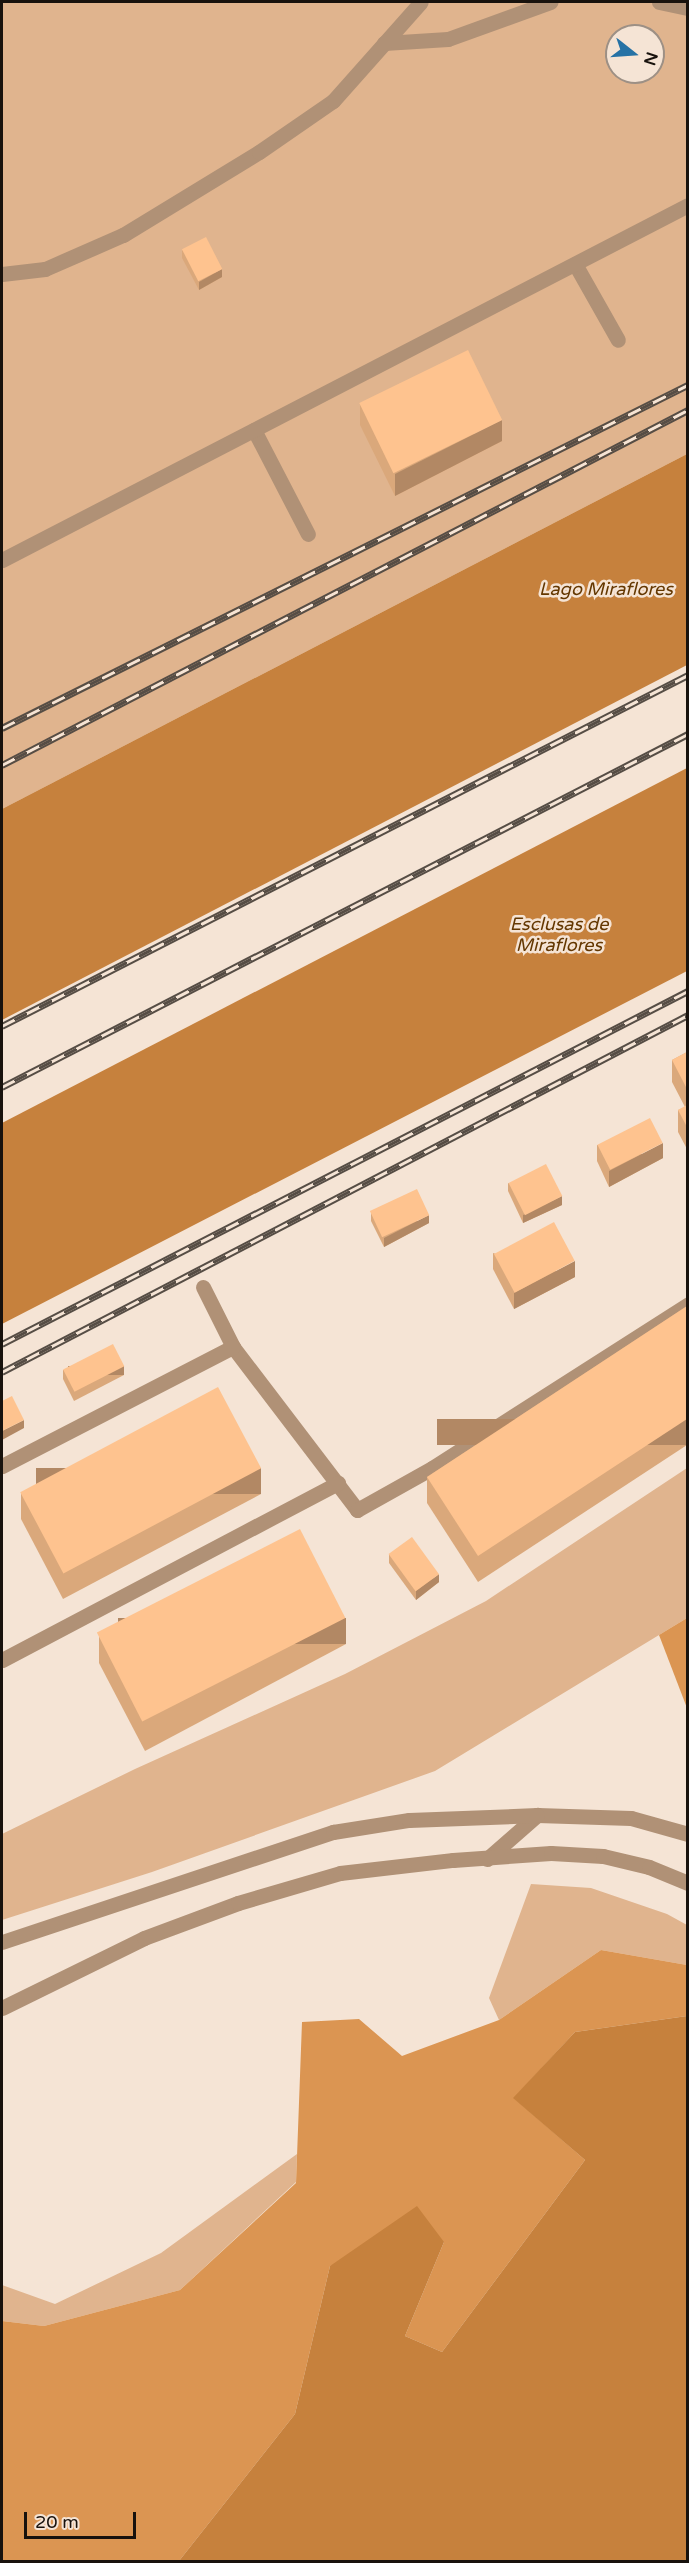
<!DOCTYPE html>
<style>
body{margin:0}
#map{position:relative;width:689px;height:2563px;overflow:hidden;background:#f5e4d5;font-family:"Varela Round",sans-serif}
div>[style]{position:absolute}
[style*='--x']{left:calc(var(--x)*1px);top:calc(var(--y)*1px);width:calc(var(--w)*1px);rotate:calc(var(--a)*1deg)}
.green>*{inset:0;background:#e0b48e}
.forest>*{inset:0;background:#db9552}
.water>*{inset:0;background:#c6813d}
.lane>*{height:15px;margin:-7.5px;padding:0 7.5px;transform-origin:7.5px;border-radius:7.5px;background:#b09176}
.rail>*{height:7px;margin-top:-3.5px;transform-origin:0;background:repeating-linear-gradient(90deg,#f5e4d5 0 14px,#564d45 0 28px);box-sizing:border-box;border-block:2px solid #564d45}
.wall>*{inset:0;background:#daa87b}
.shaded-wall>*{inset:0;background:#b28864;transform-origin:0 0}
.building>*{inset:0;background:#fec38f;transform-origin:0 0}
span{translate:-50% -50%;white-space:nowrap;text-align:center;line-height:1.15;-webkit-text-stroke:5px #f5e4d5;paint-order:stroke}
.water-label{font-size:18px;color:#643700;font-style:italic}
.frame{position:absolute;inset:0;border:3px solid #18120d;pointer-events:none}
.north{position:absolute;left:605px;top:24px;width:60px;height:60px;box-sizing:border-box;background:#f5e4d5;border:2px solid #9d9085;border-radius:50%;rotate:107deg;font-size:16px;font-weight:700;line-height:24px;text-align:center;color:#18120d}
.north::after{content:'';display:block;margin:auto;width:21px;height:27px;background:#2672a5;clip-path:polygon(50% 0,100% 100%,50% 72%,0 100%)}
.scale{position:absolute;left:24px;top:2512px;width:112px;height:27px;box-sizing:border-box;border:3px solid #18120d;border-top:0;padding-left:8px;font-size:18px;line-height:21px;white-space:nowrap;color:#18120d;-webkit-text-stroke:4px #f5e4d5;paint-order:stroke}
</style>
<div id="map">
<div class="green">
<div style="clip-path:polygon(evenodd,2px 2px,687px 2px,687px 454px,2px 809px,2px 2px,617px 36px,653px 36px,653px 72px,617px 72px,617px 36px)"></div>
<div style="clip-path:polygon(687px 1468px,687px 1618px,435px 1771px,152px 1872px,2px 1920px,2px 1834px,135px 1769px,345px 1674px,486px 1601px)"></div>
<div style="clip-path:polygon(531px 1884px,591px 1888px,667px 1914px,687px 1925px,687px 1965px,601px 1950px,499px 2020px,489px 1998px)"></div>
<div style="clip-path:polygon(297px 2154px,296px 2182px,180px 2290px,44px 2326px,2px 2321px,2px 2285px,55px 2304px,161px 2253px)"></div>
</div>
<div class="forest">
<div style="clip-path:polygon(687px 1618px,687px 1708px,659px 1635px)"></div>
<div style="clip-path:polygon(601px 1950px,687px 1965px,687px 2016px,575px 2032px,514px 2098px,585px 2160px,442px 2352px,405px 2336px,444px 2242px,330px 2266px,295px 2414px,179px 2561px,2px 2562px,2px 2321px,44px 2326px,180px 2290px,296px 2183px,302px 2022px,359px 2019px,402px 2056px,499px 2020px)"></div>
</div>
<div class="water">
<div style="clip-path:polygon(687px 454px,687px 665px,2px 1020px,2px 809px)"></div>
<div style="clip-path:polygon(687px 768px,687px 971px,2px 1324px,2px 1123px)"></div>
<div style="clip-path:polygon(687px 2016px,687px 2561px,179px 2561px,295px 2414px,330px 2266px,417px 2206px,444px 2242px,405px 2336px,442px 2352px,585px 2160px,513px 2098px,575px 2032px)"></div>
</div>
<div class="lane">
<div style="--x:659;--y:2;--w:30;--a:12"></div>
<div style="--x:384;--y:43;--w:64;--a:-3.6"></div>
<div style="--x:448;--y:39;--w:109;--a:-19.9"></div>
<div style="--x:575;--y:264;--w:87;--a:60.5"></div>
<div style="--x:2;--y:274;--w:43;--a:-6.6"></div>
<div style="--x:45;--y:269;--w:85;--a:-23.6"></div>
<div style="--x:123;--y:235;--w:159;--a:-31.4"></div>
<div style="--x:259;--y:152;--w:90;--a:-34.6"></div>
<div style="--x:333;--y:101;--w:132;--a:-48.4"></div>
<div style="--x:254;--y:430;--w:117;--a:62.6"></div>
<div style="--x:2;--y:560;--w:772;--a:-27.36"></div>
<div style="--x:203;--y:1287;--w:67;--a:63.4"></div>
<div style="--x:233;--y:1347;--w:205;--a:52.7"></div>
<div style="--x:357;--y:1510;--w:86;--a:-29.2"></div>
<div style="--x:432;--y:1468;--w:304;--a:-32.6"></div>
<div style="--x:2;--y:1466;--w:260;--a:-27.3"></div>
<div style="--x:2;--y:1660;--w:380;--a:-27.8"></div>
<div style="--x:487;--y:1859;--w:67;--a:-41.3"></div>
<div style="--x:537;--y:1815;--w:94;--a:1.8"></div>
<div style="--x:631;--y:1818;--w:59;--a:15.7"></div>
<div style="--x:2;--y:1942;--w:349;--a:-18.4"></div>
<div style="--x:333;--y:1832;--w:77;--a:-9"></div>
<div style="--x:409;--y:1820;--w:128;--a:-2.2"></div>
<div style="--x:2;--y:2008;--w:158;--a:-26.2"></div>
<div style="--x:144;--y:1938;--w:100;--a:-20.4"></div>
<div style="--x:238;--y:1903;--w:106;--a:-16.4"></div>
<div style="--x:340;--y:1873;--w:114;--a:-6.6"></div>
<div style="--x:453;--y:1860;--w:98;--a:-4.1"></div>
<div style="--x:551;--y:1853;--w:52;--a:3.3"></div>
<div style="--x:603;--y:1856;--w:47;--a:13.4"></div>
<div style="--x:649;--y:1867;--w:42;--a:22.3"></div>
</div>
<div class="rail">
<div style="--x:2;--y:728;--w:767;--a:-26.57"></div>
<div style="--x:2;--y:765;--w:772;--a:-27.36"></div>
<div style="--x:2;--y:1026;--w:771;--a:-27.1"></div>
<div style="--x:2;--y:1087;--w:771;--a:-27.23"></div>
<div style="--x:2;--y:1344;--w:771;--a:-27.23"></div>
<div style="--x:2;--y:1372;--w:773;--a:-27.49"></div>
</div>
<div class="wall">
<div style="clip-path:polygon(182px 250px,222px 277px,199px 290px,182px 258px)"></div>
<div style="clip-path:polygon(360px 404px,502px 441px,395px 496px,360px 425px)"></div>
<div style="clip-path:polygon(687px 1052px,687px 1149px,678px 1132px,678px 1110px,685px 1107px,672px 1082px,672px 1060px)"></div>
<div style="clip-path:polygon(597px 1145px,663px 1158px,609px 1187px,597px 1161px)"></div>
<div style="clip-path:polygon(508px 1183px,562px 1205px,523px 1223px,508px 1191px)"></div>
<div style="clip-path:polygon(371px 1213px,429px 1223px,384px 1247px,371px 1221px)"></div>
<div style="clip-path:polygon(493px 1253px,575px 1277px,514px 1309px,493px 1269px)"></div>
<div style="clip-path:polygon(687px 1306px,687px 1445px,478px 1582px,427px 1503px,427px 1477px)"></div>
<div style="clip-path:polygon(63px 1370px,124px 1375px,74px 1401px,63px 1379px)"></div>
<div style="clip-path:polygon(21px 1493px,261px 1494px,63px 1599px,21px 1519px)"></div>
<div style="clip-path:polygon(389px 1554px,439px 1582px,416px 1600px,389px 1563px)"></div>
<div style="clip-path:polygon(99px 1637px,346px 1644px,145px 1751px,99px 1663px)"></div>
</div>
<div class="shaded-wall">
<div style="clip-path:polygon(222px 269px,222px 277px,199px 290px,199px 282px)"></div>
<div style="clip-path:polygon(502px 420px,502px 441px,395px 496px,395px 474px)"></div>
<div style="clip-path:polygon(663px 1143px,663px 1158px,609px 1187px,609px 1171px)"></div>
<div style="clip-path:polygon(562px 1196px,562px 1205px,523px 1223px,523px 1215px)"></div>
<div style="clip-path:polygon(429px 1215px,429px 1223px,384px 1247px,384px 1238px)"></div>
<div style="clip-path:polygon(575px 1261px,575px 1277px,514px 1309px,514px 1293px)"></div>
<div style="left:124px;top:1366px;width:9px;height:56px;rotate:90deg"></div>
<div style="left:687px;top:1419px;width:26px;height:250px;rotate:90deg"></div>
<div style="clip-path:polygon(24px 1420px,24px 1428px,2px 1440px,2px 1431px)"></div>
<div style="left:261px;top:1468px;width:26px;height:225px;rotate:90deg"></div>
<div style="clip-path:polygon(439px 1574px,439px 1582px,416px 1600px,416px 1591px)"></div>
<div style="left:346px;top:1618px;width:26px;height:228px;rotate:90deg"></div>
</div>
<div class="building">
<div style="left:206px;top:237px;width:36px;height:27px;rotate:63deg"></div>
<div style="left:468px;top:350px;width:78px;height:121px;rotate:64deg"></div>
<div style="clip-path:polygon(687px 1052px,687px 1089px,672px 1060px)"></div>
<div style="clip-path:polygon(687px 1105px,687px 1127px,678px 1110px)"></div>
<div style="left:650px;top:1118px;width:28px;height:59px;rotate:63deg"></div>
<div style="left:546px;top:1164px;width:36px;height:42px;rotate:63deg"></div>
<div style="left:417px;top:1189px;width:29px;height:52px;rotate:65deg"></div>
<div style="left:554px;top:1222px;width:44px;height:68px;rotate:62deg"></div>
<div style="clip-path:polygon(687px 1306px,687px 1419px,478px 1556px,427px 1477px)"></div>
<div style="left:113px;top:1344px;width:25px;height:56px;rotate:63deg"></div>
<div style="left:218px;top:1387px;width:92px;height:224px;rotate:62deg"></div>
<div style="clip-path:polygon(12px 1396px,24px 1420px,2px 1431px,2px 1401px)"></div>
<div style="left:300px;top:1529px;width:100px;height:228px;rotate:63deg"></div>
<div style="left:412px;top:1537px;width:46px;height:29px;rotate:54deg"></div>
</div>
<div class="water-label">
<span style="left:606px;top:589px">Lago Miraflores</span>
<span style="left:559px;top:935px">Esclusas de<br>Miraflores</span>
</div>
<div class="frame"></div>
<div class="north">N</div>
<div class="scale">20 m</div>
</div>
